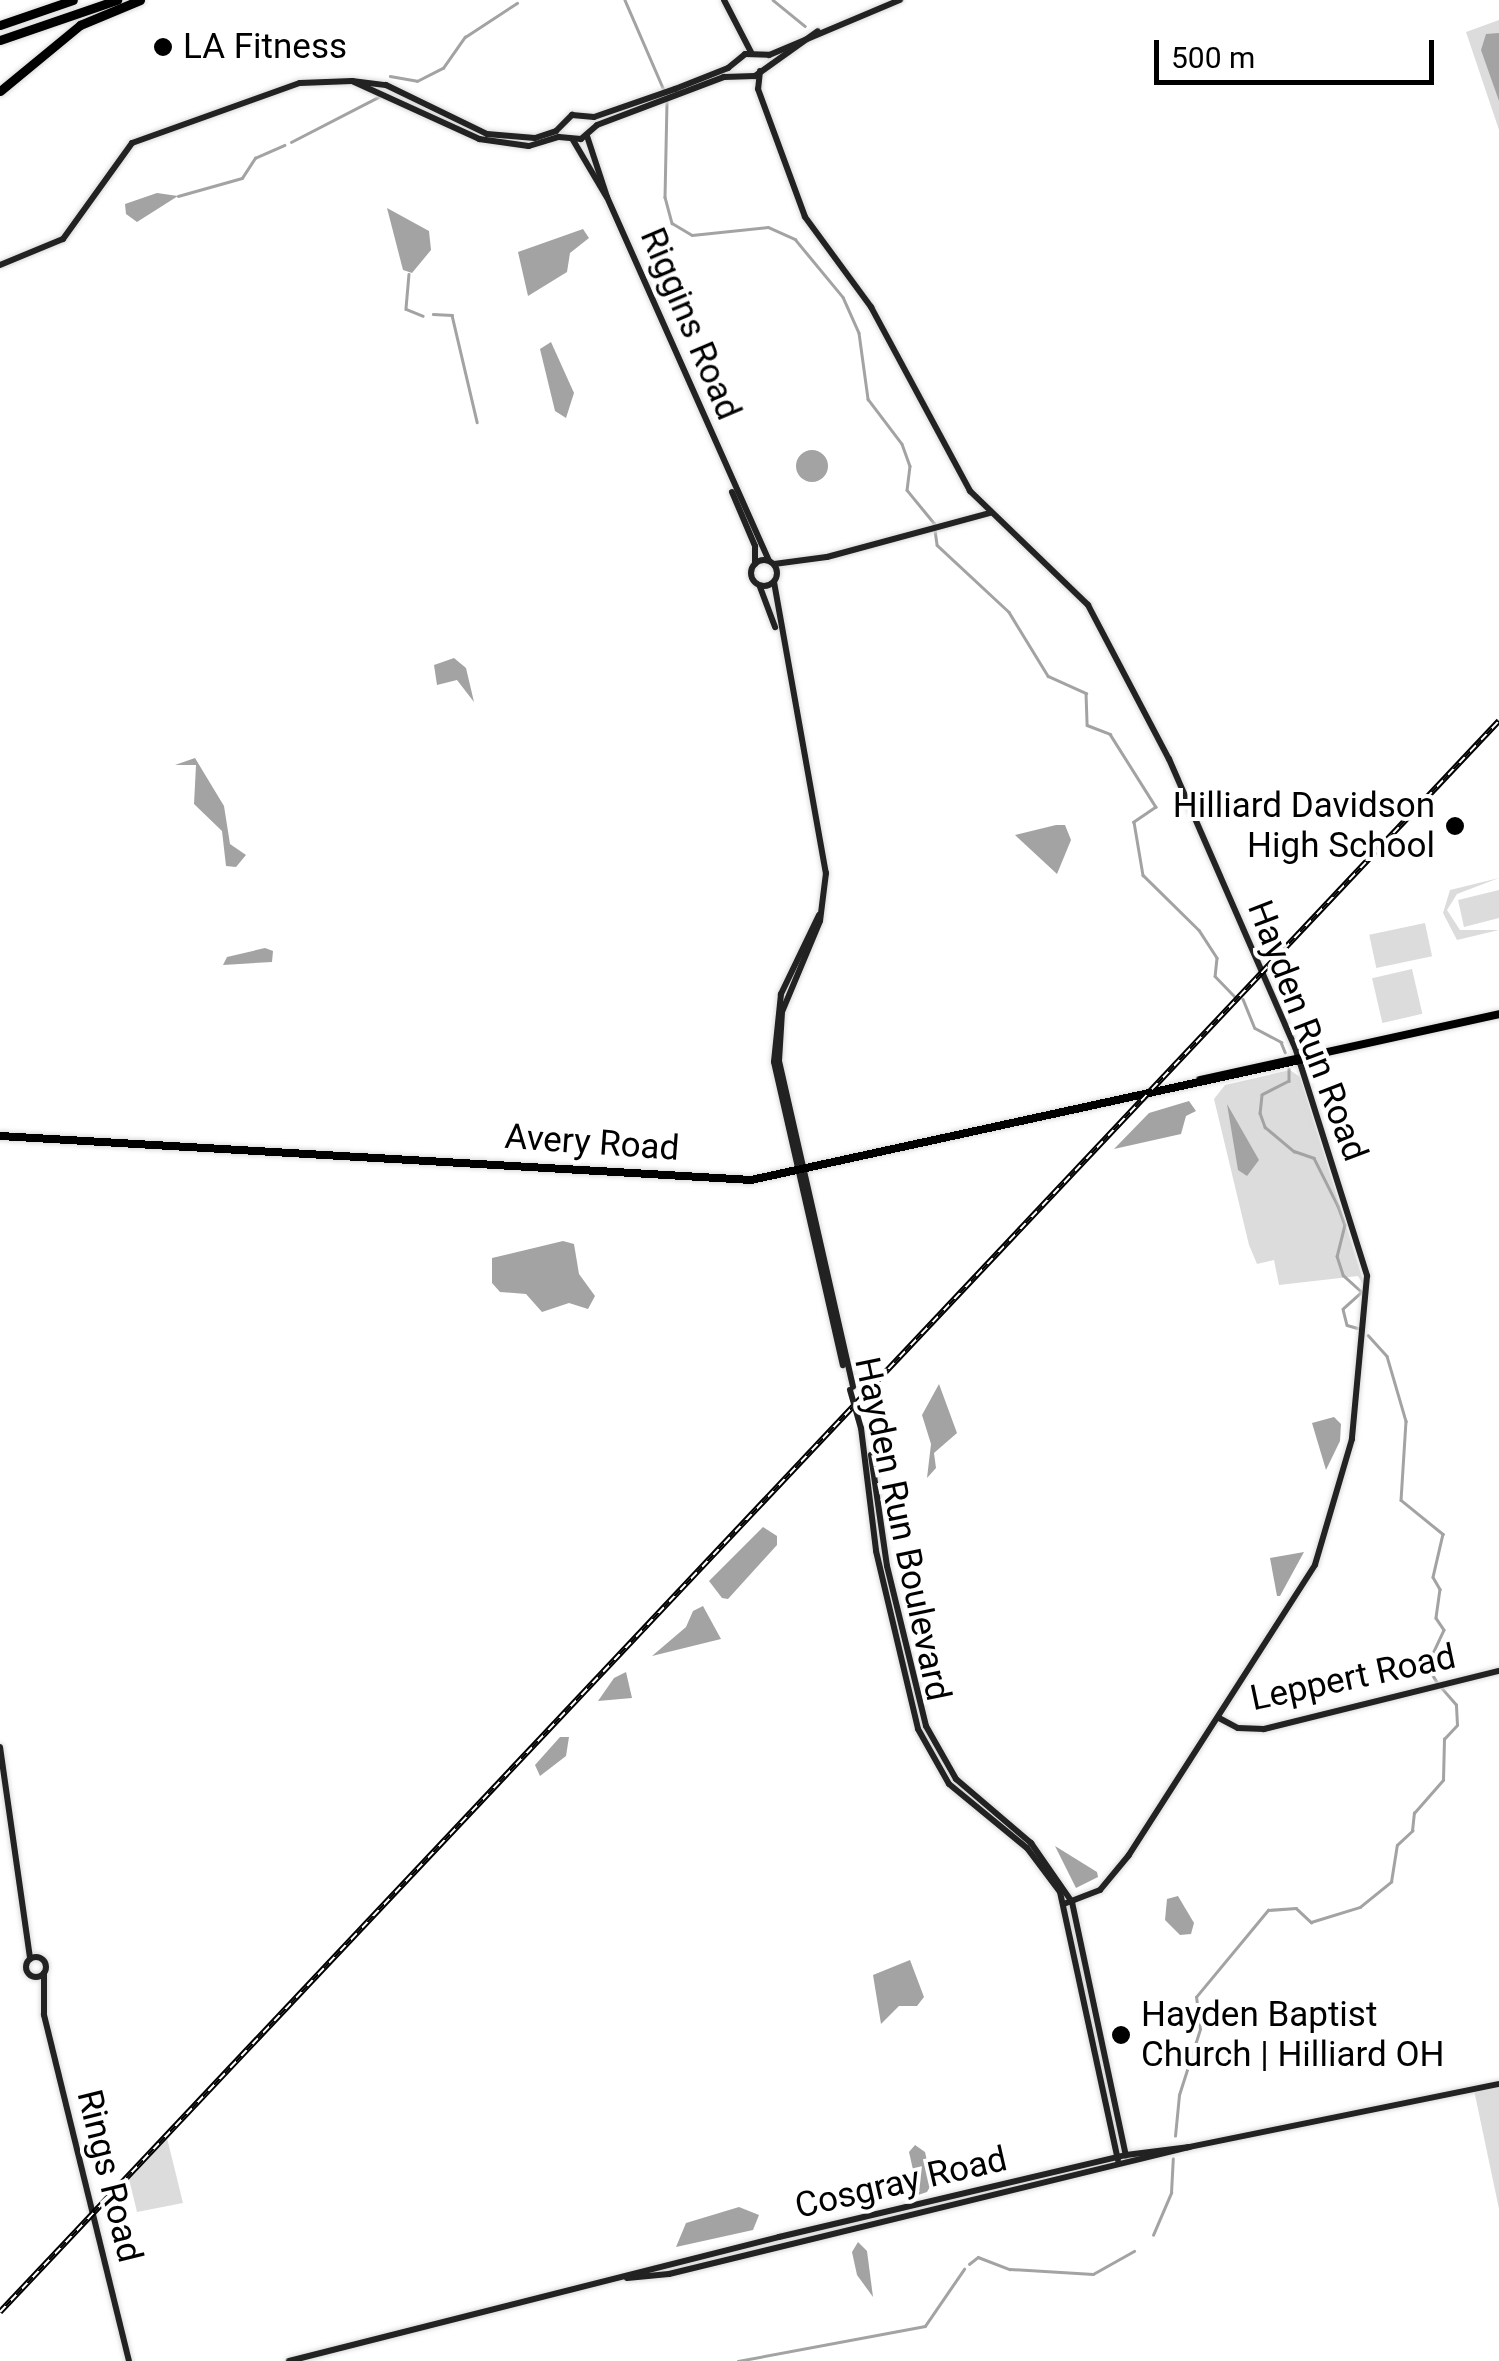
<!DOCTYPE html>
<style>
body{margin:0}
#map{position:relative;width:1499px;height:2361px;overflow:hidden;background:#fff;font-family:Roboto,sans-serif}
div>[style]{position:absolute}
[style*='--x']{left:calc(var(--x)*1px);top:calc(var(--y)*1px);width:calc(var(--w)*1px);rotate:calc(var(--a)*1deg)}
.green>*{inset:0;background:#dcdcdc;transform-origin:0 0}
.water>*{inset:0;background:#a3a3a3}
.round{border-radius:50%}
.stream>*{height:2.5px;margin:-1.25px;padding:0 1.25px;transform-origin:1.25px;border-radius:1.25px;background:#a3a3a3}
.roads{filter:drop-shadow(0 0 2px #dbdbdb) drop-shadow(0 0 2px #dbdbdb)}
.secondary>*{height:6px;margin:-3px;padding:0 3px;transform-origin:3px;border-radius:3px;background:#222}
.secondary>.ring{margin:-3px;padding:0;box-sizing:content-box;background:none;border:6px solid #222;border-radius:50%}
.primary>*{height:8px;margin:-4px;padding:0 4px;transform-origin:4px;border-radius:4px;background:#000}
.highway>*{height:9px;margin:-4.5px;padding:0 4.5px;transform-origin:4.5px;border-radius:4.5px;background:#000}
.rail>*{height:6px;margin-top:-3px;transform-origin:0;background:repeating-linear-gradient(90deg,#fff 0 8px,#000 0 16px);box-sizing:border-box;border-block:2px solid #000}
.secondary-bridge>*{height:6px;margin:-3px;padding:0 3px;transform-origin:3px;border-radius:3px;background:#222}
.dots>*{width:28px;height:28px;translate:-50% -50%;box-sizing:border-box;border:5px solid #fff;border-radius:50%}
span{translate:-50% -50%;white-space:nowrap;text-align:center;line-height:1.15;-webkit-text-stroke:8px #fff;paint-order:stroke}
.poi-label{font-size:35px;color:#000}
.left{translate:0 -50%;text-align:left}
.right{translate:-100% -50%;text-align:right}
.street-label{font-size:35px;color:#000}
.scale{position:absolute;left:1154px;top:40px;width:280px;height:45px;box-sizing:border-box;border:5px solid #000;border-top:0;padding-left:12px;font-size:30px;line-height:35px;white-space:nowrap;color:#000;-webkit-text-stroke:8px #fff;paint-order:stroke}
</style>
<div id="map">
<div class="green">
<div style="clip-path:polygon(1499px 20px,1499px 130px,1466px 32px)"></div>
<div style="clip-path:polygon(1499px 878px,1457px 894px,1447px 910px,1460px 930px,1499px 930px,1457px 940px,1443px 913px,1450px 890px)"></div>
<div style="clip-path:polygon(1499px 890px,1499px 918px,1464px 927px,1458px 900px)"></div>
<div style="left:1425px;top:923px;width:34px;height:57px;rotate:78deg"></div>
<div style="left:1412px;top:969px;width:46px;height:41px;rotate:77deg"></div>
<div style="clip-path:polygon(1290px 1070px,1300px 1077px,1365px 1287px,1358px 1276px,1279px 1285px,1274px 1260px,1257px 1264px,1249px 1245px,1214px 1099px,1225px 1085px)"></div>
<div style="clip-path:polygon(1499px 2084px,1499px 2209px,1474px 2090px)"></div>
<div style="clip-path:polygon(167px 2138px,183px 2203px,137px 2212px,129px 2179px)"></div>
</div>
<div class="water">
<div style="clip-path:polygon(1499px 33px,1499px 101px,1481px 50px,1486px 34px)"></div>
<div style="clip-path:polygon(157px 193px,178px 196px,137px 222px,126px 214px,125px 204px)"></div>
<div style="clip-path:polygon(387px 208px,429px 231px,431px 250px,412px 273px,403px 270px)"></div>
<div style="clip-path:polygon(583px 229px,589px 238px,570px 253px,567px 272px,528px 296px,518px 252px)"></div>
<div style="clip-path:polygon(551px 342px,574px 393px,566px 418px,555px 411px,540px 349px)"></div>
<div class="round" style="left:796px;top:450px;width:32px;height:32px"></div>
<div style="clip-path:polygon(454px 658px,466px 668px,474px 702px,457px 680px,437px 685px,434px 665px)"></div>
<div style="clip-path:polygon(195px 758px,224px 806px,230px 844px,246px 855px,236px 867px,226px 866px,222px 831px,194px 804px,196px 765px,175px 765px)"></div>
<div style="clip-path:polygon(1056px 825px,1065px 825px,1071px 840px,1057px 874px,1015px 835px)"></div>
<div style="clip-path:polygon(265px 948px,273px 951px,272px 962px,223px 965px,227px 957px)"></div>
<div style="clip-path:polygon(1189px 1101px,1196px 1111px,1186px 1116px,1181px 1134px,1114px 1149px,1149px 1113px)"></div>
<div style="clip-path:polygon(1227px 1104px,1259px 1160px,1247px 1176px,1238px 1170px)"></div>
<div style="clip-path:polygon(563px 1241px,574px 1244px,579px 1274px,595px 1296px,588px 1309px,569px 1303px,542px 1312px,526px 1294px,500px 1292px,492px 1283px,492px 1258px)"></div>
<div style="clip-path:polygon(939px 1384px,957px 1433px,934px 1453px,936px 1468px,927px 1478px,931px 1444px,922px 1415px)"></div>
<div style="clip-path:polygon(1334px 1417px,1341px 1424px,1340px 1441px,1326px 1470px,1312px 1423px)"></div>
<div style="clip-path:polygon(763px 1527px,777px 1536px,777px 1545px,728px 1599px,722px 1598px,709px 1581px)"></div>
<div style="clip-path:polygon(1304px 1552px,1280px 1596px,1277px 1596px,1270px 1558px)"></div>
<div style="clip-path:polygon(703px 1606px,721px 1639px,652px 1656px,686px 1627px,693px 1611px)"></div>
<div style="clip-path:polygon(626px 1672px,632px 1698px,598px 1701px,614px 1678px)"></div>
<div style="clip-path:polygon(560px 1737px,569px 1737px,566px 1756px,540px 1776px,535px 1765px)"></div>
<div style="clip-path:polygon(1055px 1846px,1097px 1872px,1098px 1877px,1076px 1888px)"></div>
<div style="clip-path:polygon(1178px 1896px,1194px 1923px,1191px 1934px,1180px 1935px,1165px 1920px,1167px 1899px)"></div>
<div style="clip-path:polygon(910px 1960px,924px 1997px,917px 2006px,899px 2006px,881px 2024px,873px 1975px)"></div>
<div style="clip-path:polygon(915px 2145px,925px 2152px,932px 2183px,927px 2192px,912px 2197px,906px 2193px,916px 2183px,909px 2152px)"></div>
<div style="clip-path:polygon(739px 2207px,759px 2215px,753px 2230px,676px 2247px,686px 2223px)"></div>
<div style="clip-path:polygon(858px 2242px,867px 2251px,873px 2297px,857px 2275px,852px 2252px)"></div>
</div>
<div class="stream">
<div style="--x:625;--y:0;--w:98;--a:66.6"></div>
<div style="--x:773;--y:0;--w:41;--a:39.1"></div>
<div style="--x:390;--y:76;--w:27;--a:10"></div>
<div style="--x:417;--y:81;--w:29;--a:-27"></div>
<div style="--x:443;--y:68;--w:38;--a:-55"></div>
<div style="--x:465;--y:37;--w:62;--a:-33.2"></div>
<div style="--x:667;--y:102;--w:95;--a:91.2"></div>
<div style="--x:665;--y:197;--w:27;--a:75"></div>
<div style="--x:672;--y:223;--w:23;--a:31"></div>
<div style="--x:692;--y:235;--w:76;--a:-6"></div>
<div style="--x:768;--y:227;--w:30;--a:24"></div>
<div style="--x:795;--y:239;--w:75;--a:50.4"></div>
<div style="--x:843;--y:297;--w:39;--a:66"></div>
<div style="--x:859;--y:333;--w:67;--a:82.2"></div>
<div style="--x:868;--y:399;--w:56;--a:52.9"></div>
<div style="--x:902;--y:444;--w:23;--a:70"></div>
<div style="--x:910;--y:466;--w:24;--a:97"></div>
<div style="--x:907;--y:490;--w:43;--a:50.7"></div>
<div style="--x:934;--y:523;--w:22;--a:82"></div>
<div style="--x:937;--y:545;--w:98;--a:42.9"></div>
<div style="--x:1009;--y:612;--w:75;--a:58.6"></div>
<div style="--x:1048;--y:676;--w:42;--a:24.1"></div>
<div style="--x:1086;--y:693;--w:32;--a:88"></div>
<div style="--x:1087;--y:725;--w:25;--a:21"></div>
<div style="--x:1110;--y:734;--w:86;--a:57.8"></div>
<div style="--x:1156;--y:807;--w:27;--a:146"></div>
<div style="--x:1134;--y:822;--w:54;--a:80.4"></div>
<div style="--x:1143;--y:875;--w:78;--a:44.5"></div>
<div style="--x:1199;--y:930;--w:33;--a:57"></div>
<div style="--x:1217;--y:958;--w:18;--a:96"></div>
<div style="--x:1215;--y:976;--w:28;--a:46"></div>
<div style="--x:291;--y:142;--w:98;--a:-27.3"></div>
<div style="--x:178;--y:196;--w:66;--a:-15.7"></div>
<div style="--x:242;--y:178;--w:24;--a:-57"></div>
<div style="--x:255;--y:158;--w:32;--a:-24"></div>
<div style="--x:409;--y:274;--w:35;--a:95"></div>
<div style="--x:406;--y:309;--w:18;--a:22"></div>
<div style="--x:433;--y:314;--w:19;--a:3"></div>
<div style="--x:452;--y:315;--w:110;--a:76.8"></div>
<div style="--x:1243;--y:999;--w:31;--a:68"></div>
<div style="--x:1255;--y:1028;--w:30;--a:28"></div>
<div style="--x:1281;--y:1042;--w:11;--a:68"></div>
<div style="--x:1289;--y:1069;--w:12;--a:90"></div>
<div style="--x:1289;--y:1081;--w:30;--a:153"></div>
<div style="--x:1262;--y:1095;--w:18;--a:96"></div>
<div style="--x:1260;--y:1113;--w:15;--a:70"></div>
<div style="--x:1265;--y:1127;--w:38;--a:40"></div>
<div style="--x:1294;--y:1151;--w:21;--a:19"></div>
<div style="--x:1314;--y:1158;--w:54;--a:63.4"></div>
<div style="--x:1338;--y:1206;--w:20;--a:70"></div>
<div style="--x:1345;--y:1225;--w:32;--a:104"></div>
<div style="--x:1337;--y:1256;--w:20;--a:72"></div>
<div style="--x:1343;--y:1275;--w:25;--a:42"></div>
<div style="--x:1362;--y:1292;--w:25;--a:138"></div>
<div style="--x:1343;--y:1309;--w:16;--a:76"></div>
<div style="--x:1347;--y:1325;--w:15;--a:16"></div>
<div style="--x:1368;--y:1335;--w:28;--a:48"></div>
<div style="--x:1387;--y:1356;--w:68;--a:73.7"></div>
<div style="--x:1406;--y:1421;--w:79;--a:93.6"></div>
<div style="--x:1401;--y:1500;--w:54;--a:39"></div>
<div style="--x:1443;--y:1534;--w:44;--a:103.1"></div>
<div style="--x:1433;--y:1577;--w:14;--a:60"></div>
<div style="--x:1440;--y:1589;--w:29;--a:98"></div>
<div style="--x:1436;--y:1618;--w:14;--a:56"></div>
<div style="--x:1444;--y:1630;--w:40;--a:115"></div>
<div style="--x:1427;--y:1666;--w:19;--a:58"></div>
<div style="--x:1175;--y:2136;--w:41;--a:-84.4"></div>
<div style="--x:1179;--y:2095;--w:69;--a:-72.3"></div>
<div style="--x:1200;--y:2029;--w:32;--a:-97"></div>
<div style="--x:1196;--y:1997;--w:113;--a:-50.4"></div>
<div style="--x:1268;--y:1910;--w:28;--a:-4"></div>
<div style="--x:1296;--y:1908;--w:21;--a:43"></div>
<div style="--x:1311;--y:1922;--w:51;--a:-17"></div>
<div style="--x:1360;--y:1907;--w:40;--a:-39"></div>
<div style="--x:1391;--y:1882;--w:37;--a:-81"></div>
<div style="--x:1397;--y:1845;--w:21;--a:-43"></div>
<div style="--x:1412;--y:1831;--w:18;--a:-84"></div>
<div style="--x:1414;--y:1813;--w:44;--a:-48.7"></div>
<div style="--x:1443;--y:1780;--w:41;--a:-88.6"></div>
<div style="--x:1444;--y:1739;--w:19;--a:-47"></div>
<div style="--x:1457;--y:1725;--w:20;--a:-93"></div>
<div style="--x:1456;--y:1705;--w:21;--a:-131"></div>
<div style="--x:1153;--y:2235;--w:46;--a:-66.8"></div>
<div style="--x:1171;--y:2193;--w:34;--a:-87"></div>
<div style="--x:969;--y:2264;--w:11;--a:-38"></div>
<div style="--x:978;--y:2257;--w:34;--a:21"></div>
<div style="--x:1010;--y:2269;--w:83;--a:3.4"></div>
<div style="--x:1093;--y:2274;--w:47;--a:-29.3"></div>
<div style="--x:738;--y:2361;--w:190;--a:-10.6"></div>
<div style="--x:925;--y:2326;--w:69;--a:-55.6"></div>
</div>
<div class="roads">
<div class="secondary">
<div style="--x:724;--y:0;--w:59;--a:62.6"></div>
<div style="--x:760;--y:71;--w:18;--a:96"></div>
<div style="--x:758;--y:89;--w:136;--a:69.8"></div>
<div style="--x:805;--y:217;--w:112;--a:53.7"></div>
<div style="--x:871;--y:307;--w:209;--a:61.7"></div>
<div style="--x:970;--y:491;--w:164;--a:44"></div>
<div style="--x:1088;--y:605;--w:174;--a:62.3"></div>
<div style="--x:1169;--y:759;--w:314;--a:66.4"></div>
<div style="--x:1295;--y:1047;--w:240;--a:72.5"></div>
<div style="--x:1367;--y:1276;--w:164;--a:95.3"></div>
<div style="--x:1352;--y:1439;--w:131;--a:106.4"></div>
<div style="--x:1315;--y:1565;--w:345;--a:122.7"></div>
<div style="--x:1129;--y:1855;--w:45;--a:129.6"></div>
<div style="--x:1100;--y:1890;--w:39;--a:159"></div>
<div style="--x:352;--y:81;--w:34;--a:7"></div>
<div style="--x:386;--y:85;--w:112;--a:25.9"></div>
<div style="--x:487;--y:134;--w:48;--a:4.8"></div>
<div style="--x:535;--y:138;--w:22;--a:-18"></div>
<div style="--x:556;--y:131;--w:23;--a:-45"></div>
<div style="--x:572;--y:115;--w:22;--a:5"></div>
<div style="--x:594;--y:117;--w:86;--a:-19.1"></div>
<div style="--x:675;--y:89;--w:57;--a:-21.6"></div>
<div style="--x:728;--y:68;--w:22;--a:-39"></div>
<div style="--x:745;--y:54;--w:24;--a:2"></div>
<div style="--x:769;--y:55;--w:142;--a:-22.8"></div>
<div style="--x:587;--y:136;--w:64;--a:71.8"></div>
<div style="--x:607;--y:197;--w:398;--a:66"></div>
<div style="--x:573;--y:140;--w:65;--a:59.5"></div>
<div style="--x:0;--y:265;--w:68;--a:-22.4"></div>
<div style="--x:63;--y:239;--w:118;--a:-54.3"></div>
<div style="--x:132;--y:143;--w:178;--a:-19.7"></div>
<div style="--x:300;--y:83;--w:52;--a:-2.2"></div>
<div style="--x:352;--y:81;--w:140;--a:24.5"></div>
<div style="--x:479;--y:139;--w:50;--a:8"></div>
<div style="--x:529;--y:146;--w:31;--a:-17"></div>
<div style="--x:559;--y:137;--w:22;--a:5"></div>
<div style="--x:581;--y:139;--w:21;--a:-41"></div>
<div style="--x:597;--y:125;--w:136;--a:-20.7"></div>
<div style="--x:724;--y:77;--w:31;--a:-2"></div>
<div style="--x:755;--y:76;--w:77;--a:-35.5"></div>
<div style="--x:732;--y:492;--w:59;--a:66.9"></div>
<div style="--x:755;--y:546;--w:18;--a:90"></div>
<div class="ring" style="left:751px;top:560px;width:20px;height:20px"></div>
<div style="--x:774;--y:564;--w:53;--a:-7.5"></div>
<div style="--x:827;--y:557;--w:169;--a:-15.1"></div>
<div style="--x:774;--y:582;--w:296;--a:79.9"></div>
<div style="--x:826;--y:873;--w:48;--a:97.1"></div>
<div style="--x:820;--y:921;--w:99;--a:112.7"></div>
<div style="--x:782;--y:1012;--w:49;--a:93.5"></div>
<div style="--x:779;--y:1061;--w:334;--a:77.2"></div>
<div style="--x:760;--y:587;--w:43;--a:69.4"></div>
<div style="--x:819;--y:915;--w:88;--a:115.7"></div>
<div style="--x:781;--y:994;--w:68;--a:95.9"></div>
<div style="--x:774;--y:1062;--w:311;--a:77.2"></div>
<div style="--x:861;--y:1428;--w:124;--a:83"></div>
<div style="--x:876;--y:1551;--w:183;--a:76.7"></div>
<div style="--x:918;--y:1729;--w:63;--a:60.6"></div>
<div style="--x:949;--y:1784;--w:101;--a:39.4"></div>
<div style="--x:1027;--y:1848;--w:55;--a:53.1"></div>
<div style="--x:1060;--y:1892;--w:274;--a:77.8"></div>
<div style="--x:871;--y:1455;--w:112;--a:81.8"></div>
<div style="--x:887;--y:1566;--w:165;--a:76.3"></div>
<div style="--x:926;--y:1726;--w:61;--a:60.5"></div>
<div style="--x:956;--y:1779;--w:99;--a:40.5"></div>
<div style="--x:1031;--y:1843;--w:72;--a:55.2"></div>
<div style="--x:1072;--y:1902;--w:259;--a:78"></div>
<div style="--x:1219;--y:1718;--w:21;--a:28"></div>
<div style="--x:1238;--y:1728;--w:26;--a:2"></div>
<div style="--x:1264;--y:1729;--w:242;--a:-13.9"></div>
<div style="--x:0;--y:1747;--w:214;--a:81.9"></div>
<div class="ring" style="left:26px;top:1957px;width:14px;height:14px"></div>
<div style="--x:44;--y:1973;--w:42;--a:90"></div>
<div style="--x:44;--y:2015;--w:356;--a:76.2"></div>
<div style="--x:627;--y:2278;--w:42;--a:-5.4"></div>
<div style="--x:669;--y:2274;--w:535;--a:-13.72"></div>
<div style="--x:1189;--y:2147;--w:316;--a:-11.5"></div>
<div style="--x:289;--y:2361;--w:505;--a:-14.2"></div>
<div style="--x:779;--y:2237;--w:357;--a:-13.3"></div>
<div style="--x:1126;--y:2155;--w:64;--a:-7.2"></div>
</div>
<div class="primary">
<div style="--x:1200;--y:1080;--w:306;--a:-12.4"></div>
<div style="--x:0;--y:1136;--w:752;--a:3.35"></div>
<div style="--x:751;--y:1180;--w:562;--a:-12.33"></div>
</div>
<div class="highway">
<div style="--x:0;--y:25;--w:77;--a:-18.9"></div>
<div style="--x:0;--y:40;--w:124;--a:-18.9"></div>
<div style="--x:0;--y:91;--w:104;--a:-39.5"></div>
<div style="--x:80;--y:25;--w:65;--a:-22.6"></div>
</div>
</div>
<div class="rail">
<div style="--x:0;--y:2312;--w:2186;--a:-46.71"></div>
</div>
<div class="secondary-bridge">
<div style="--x:850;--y:1390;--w:40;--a:74"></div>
</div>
<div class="dots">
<div style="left:163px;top:47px;background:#000"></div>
<div style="left:1455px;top:826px;background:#000"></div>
<div style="left:1121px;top:2035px;background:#000"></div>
</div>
<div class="poi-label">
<span class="left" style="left:183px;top:47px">LA Fitness</span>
<span class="right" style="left:1435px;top:826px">Hilliard Davidson<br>High School</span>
<span class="left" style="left:1141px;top:2035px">Hayden Baptist<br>Church | Hilliard OH</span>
</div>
<div class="street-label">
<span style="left:690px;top:324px;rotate:67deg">Riggins Road</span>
<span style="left:1307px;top:1031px;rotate:69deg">Hayden Run Road</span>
<span style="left:592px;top:1143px;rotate:4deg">Avery Road</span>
<span style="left:902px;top:1529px;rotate:78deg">Hayden Run Boulevard</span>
<span style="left:1353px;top:1678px;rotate:-12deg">Leppert Road</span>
<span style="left:109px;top:2176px;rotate:76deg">Rings Road</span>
<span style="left:901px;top:2183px;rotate:-13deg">Cosgray Road</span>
</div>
<div class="scale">500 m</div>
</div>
